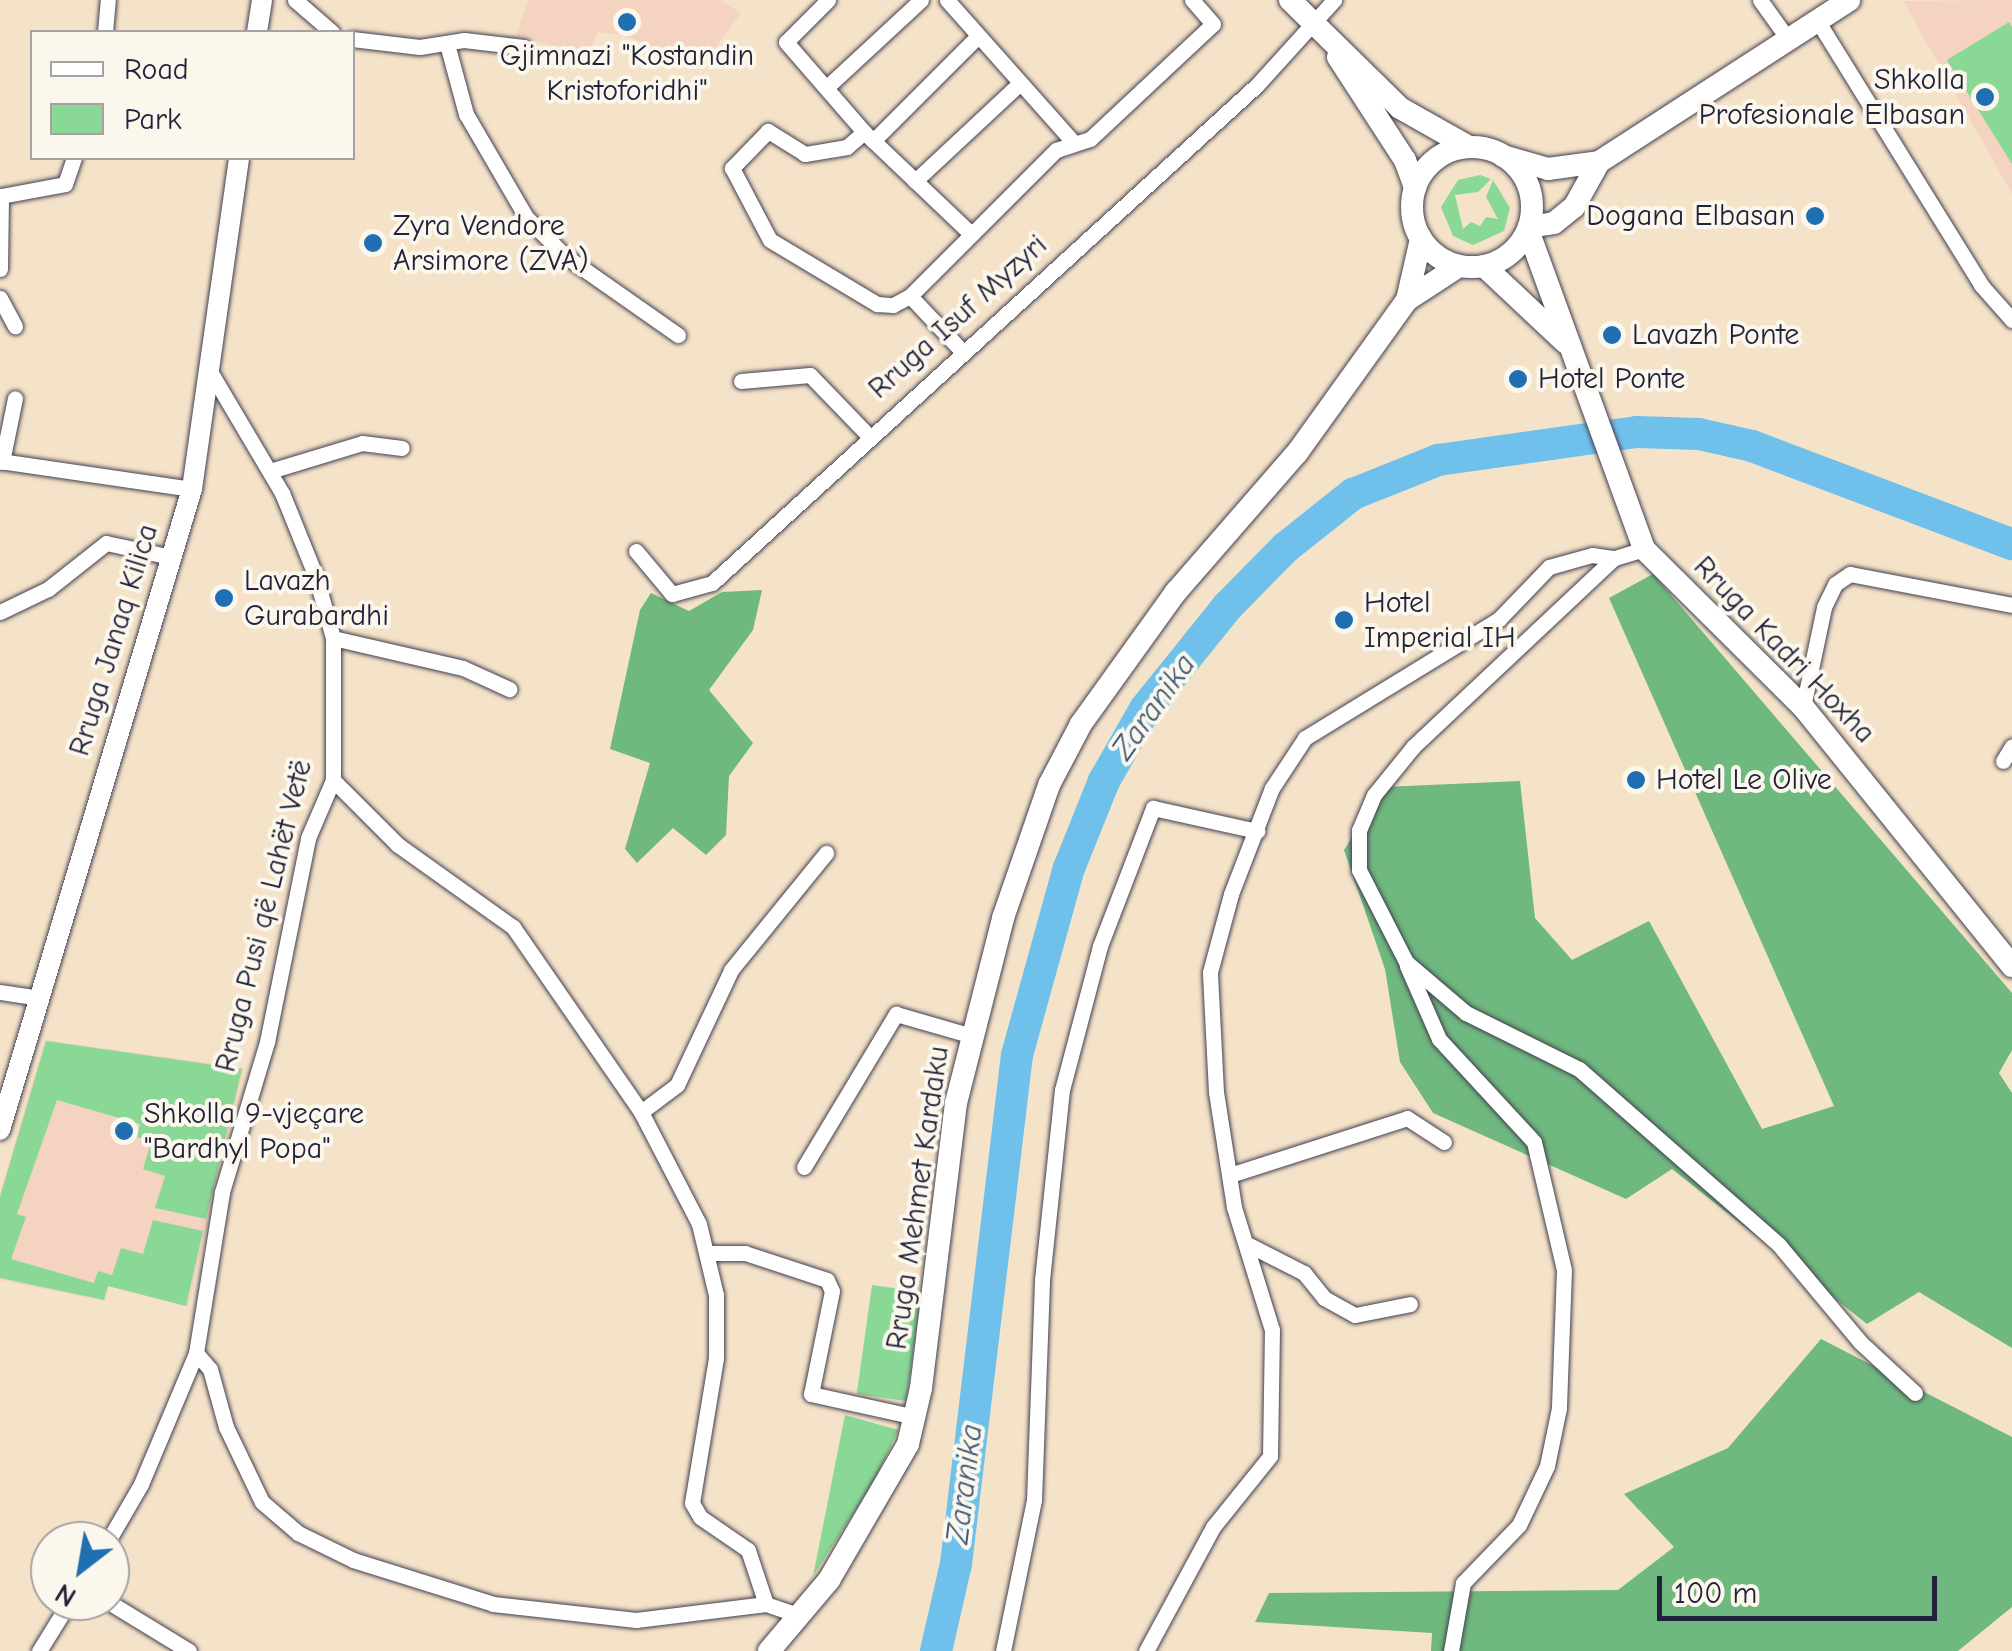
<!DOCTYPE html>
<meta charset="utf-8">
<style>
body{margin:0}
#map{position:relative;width:2012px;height:1651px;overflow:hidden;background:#f5e3c9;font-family:"Comic Neue",sans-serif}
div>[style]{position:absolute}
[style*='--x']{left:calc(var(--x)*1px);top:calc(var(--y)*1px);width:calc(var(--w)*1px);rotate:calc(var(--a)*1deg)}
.built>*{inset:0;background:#f4d3c1}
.green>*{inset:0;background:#8ad896;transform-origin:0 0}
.forest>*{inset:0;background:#6fb87f}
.river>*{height:32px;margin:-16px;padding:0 16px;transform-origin:16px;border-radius:16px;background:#6fc1eb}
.roads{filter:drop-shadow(0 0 2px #423f50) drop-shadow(0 0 2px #423f50)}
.minor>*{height:15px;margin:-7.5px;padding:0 7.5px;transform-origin:7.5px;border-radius:7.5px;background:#fff}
.tertiary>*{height:20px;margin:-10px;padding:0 10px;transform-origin:10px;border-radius:10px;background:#fff}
.secondary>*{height:22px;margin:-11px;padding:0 11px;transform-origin:11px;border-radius:11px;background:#fff}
.secondary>.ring{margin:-11px;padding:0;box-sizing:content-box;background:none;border:22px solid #fff;border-radius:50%}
.dots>*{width:28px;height:28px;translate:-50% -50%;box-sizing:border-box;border:5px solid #fbf7ec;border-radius:50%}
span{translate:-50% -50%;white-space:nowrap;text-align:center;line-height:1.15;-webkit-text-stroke:8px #fbf7ec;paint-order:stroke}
.poi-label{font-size:30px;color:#22223b}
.right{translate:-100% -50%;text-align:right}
.left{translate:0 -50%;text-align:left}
.street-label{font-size:30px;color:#22223b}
.water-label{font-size:32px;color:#3d5a79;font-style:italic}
.legend{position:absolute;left:30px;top:30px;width:325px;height:130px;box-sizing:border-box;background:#fbf7ec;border:2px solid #a4a2a5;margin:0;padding:12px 18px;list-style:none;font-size:30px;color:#22223b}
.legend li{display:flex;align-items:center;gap:20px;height:50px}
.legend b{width:50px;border:2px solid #a4a2a5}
.north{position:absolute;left:30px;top:1521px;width:100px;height:100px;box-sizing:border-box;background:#fbf7ec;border:2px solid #a4a2a5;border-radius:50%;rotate:211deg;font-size:28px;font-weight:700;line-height:40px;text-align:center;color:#22223b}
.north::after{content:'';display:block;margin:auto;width:35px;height:45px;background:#1f6fb2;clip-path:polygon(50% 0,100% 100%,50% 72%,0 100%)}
.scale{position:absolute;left:1657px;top:1576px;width:280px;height:45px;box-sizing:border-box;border:5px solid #22223b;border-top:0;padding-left:12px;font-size:30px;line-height:35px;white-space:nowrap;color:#22223b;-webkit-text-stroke:8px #fbf7ec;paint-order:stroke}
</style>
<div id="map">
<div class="built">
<div style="clip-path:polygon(528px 0,720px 0,741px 13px,703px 64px,621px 35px,598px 32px,587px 54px,516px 36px)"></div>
<div style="clip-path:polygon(2012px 0,2012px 194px,1903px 1px)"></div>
<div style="clip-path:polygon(45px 1040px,244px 1068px,188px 1307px,109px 1286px,105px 1301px,0 1280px,0 1193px)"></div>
</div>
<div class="green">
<div style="clip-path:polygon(2009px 22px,2012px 27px,2012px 164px,1947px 60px)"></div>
<div style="clip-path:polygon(1480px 175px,1491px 179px,1478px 192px,1455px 195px,1463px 229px,1471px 222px,1480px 226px,1486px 217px,1498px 219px,1486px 197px,1493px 180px,1510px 208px,1504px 231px,1473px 245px,1453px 236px,1441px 207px,1458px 180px)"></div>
<div style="clip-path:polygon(46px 1041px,242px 1069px,206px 1219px,155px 1208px,165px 1176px,143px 1169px,151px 1142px,137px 1137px,140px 1124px,57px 1100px,17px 1214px,26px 1217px,11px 1259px,94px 1283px,98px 1271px,112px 1275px,121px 1248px,143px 1254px,153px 1220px,203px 1231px,186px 1306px,108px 1286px,104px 1300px,0 1278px,0 1197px)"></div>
<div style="left:872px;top:1285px;width:50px;height:110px;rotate:8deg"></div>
<div style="clip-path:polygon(845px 1415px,898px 1430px,875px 1480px,813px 1576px)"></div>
</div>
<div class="forest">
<div style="clip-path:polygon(1653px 574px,2012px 993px,2012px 1050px,1999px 1073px,2012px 1093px,2012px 1348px,1919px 1292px,1867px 1324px,1672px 1169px,1626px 1199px,1433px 1113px,1400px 1062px,1385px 969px,1344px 850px,1383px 787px,1520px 781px,1535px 918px,1572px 960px,1649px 921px,1762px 1129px,1834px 1106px,1609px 598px)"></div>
<div style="clip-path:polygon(762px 590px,753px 630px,709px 690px,753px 743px,729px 776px,726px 835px,706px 855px,673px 828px,637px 863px,625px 849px,650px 763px,610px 749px,640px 610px,651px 593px,689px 611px,722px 592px)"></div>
<div style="clip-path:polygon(1821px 1339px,2012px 1437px,2012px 1607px,1958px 1651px,1431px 1651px,1432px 1633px,1255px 1622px,1269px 1593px,1618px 1590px,1674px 1547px,1624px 1494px,1728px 1448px)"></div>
</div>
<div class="river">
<div style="--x:936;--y:1651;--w:89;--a:-77.1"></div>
<div style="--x:956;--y:1564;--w:513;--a:-83.17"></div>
<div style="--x:1017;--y:1055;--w:194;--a:-74.5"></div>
<div style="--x:1069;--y:868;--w:94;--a:-68.1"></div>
<div style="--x:1104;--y:781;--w:83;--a:-60.3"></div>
<div style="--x:1145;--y:709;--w:131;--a:-51.2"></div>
<div style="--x:1227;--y:607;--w:83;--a:-45.5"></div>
<div style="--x:1285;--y:548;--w:87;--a:-38.5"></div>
<div style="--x:1353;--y:494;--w:92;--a:-21.8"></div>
<div style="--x:1438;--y:460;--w:201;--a:-8"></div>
<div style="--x:1637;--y:432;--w:62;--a:1.8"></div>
<div style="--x:1699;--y:434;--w:54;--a:12.8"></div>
<div style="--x:1752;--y:446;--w:278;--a:20.7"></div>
</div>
<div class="roads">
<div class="minor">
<div style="--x:295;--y:0;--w:49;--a:40.9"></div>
<div style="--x:828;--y:0;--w:59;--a:135"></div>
<div style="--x:786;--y:42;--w:119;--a:49.1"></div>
<div style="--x:864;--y:132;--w:144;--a:43.6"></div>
<div style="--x:947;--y:0;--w:190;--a:48.4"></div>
<div style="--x:1760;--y:0;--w:48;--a:54.3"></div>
<div style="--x:1817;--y:20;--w:312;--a:58.2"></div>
<div style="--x:1981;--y:285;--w:47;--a:48.5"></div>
<div style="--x:105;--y:32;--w:32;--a:-85"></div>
<div style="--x:352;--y:39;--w:68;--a:6.7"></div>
<div style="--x:420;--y:47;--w:45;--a:-9"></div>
<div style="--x:464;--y:40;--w:60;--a:6.7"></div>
<div style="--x:447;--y:44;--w:73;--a:74.8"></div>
<div style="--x:466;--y:114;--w:119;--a:59.8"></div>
<div style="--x:526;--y:217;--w:55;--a:45"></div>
<div style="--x:565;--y:256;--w:138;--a:35"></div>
<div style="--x:827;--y:87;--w:128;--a:-42.8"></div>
<div style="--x:864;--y:132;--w:23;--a:139"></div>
<div style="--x:847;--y:147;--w:43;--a:170.5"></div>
<div style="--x:805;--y:154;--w:44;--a:-148.1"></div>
<div style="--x:768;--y:131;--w:52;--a:134.2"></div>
<div style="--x:732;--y:168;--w:81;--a:62.2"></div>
<div style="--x:770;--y:240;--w:125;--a:30.9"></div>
<div style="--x:877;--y:304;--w:16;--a:4"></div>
<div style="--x:893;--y:305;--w:19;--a:-28"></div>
<div style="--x:873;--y:141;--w:148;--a:-45"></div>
<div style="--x:915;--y:181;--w:142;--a:-43"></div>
<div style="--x:0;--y:269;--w:73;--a:-89.2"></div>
<div style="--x:1;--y:196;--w:65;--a:-10.6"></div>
<div style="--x:65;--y:184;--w:28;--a:-71"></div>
<div style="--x:0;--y:298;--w:32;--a:62"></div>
<div style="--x:960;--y:349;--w:73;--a:-133.3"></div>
<div style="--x:910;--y:296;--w:206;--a:-45"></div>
<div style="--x:1056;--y:150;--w:36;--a:-18"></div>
<div style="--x:1090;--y:139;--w:168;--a:-43.1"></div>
<div style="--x:1213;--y:24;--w:32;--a:-131"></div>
<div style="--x:741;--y:381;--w:69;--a:-5"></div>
<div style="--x:810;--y:375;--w:85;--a:46"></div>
<div style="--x:0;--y:461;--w:194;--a:8.3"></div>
<div style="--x:2;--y:462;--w:65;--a:-78.5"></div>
<div style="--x:270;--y:471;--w:96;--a:-16.9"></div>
<div style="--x:362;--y:443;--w:40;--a:7.1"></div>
<div style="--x:1644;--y:549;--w:31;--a:163"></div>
<div style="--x:1614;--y:558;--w:276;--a:136.8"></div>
<div style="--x:1413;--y:747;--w:62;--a:129.1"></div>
<div style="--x:1374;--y:795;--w:38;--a:113"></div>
<div style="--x:1359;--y:830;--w:40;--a:90"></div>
<div style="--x:1359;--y:870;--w:103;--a:62.9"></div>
<div style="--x:1406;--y:962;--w:79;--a:40.4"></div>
<div style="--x:1466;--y:1013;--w:126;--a:26.4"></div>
<div style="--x:1579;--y:1069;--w:266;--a:41.3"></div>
<div style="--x:1779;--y:1245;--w:126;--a:50.1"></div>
<div style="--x:1860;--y:1342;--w:75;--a:42.8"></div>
<div style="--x:636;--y:551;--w:56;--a:50.1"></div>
<div style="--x:672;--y:594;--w:41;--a:-15.4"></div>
<div style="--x:712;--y:583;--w:738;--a:-42.42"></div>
<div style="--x:1257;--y:85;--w:115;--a:-47.8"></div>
<div style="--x:0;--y:612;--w:53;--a:-25.6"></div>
<div style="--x:48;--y:589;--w:74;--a:-38.4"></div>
<div style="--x:106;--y:543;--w:66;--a:12.2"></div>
<div style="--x:333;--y:638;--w:133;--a:13"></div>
<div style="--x:463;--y:668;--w:51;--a:24.5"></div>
<div style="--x:1803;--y:707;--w:102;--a:-78.1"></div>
<div style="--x:1824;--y:607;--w:25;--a:-64"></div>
<div style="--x:1835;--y:584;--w:18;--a:-34"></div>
<div style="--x:1850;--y:574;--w:165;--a:10.8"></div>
<div style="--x:2003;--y:761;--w:17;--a:-59"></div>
<div style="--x:333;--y:780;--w:92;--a:45"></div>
<div style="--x:398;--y:845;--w:141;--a:35.5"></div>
<div style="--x:513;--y:927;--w:225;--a:55.3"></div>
<div style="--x:641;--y:1112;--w:126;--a:62.6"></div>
<div style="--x:699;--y:1224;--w:73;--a:76.5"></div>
<div style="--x:716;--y:1295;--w:63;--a:90"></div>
<div style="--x:716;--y:1358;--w:147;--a:99.4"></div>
<div style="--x:692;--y:1503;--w:16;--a:60"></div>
<div style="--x:700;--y:1517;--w:58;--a:34.5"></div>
<div style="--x:748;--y:1550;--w:57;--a:71.6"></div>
<div style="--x:1407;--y:966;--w:80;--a:66.3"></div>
<div style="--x:1439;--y:1039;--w:140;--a:47.3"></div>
<div style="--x:1534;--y:1142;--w:131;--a:76.8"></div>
<div style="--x:1564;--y:1270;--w:138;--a:92.1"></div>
<div style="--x:1559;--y:1408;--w:59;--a:101.7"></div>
<div style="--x:1547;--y:1466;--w:65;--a:115.4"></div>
<div style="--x:1519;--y:1525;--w:81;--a:134"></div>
<div style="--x:1463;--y:1583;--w:69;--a:100"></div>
<div style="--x:0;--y:992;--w:40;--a:8.5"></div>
<div style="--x:641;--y:1112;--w:45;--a:-36.9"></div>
<div style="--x:677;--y:1085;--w:127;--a:-64.8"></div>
<div style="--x:731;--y:970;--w:151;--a:-50.9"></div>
<div style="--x:804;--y:1167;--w:179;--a:-59"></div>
<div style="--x:896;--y:1014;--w:79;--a:16.1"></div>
<div style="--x:1233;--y:1174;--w:183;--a:-17.8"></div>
<div style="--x:1407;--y:1118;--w:44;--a:33"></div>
<div style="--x:1249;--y:1245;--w:62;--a:27"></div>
<div style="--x:1304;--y:1273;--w:32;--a:51"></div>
<div style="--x:1324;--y:1298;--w:35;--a:29"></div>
<div style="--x:1355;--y:1315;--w:56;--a:-11.3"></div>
<div style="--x:710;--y:1253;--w:35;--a:0"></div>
<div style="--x:745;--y:1253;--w:86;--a:18.2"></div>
<div style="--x:827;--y:1280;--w:12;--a:66"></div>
<div style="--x:832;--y:1291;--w:105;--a:101.5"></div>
<div style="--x:811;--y:1394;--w:107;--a:12.4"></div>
<div style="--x:196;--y:1353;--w:21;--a:49"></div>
<div style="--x:210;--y:1369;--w:60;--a:74.6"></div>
<div style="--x:226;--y:1427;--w:83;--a:64.4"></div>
<div style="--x:262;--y:1502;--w:48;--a:40.7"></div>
<div style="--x:298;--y:1533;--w:61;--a:26.1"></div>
<div style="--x:353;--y:1560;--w:147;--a:17.4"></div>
<div style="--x:493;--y:1604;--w:144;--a:6.4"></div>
<div style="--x:636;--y:1620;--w:131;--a:-7"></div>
<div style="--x:766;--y:1604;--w:37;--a:19"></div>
<div style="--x:108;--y:1541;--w:66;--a:-59.9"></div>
<div style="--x:141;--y:1484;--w:142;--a:-67.2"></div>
<div style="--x:196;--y:1353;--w:163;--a:-80.8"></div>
<div style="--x:222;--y:1192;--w:157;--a:-73.3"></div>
<div style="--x:267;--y:1042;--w:208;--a:-78.6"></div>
<div style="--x:308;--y:838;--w:63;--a:-66.7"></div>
<div style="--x:333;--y:780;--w:142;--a:-90"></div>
<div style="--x:333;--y:638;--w:63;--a:-105.6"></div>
<div style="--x:316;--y:577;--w:91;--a:-112"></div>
<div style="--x:282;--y:493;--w:145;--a:-120.6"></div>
<div style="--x:107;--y:1601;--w:96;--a:31.4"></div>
<div style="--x:39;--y:1651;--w:59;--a:-58.2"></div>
<div style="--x:1003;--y:1651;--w:154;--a:-78.4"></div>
<div style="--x:1034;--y:1500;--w:220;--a:-87.9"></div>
<div style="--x:1042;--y:1280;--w:191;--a:-84"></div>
<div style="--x:1062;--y:1090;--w:149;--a:-75.2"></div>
<div style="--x:1100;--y:946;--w:148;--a:-69"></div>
<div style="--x:1153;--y:808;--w:107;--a:12.5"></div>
<div style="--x:1146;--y:1651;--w:141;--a:-61.6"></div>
<div style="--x:1213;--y:1527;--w:91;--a:-51.2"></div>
<div style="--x:1270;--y:1456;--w:126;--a:-89.1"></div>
<div style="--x:1272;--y:1330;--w:129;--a:-107.2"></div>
<div style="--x:1234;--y:1207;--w:116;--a:-98.9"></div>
<div style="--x:1216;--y:1092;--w:120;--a:-92.9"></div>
<div style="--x:1210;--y:972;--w:81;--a:-74.9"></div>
<div style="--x:1231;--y:894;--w:114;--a:-68.9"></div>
<div style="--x:1272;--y:788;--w:60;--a:-56.6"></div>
<div style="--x:1305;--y:738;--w:228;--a:-31.5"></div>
<div style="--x:1499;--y:619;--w:72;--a:-46.1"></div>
<div style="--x:1549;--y:567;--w:45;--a:-15.6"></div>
<div style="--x:1592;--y:555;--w:22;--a:8"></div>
</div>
<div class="tertiary">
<div style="--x:257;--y:32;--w:32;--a:-81"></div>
<div style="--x:0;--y:1130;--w:669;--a:-73.33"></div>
<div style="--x:192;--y:489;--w:334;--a:-81.9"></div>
</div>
<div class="secondary">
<div style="--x:1290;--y:0;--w:154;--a:44.5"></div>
<div style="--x:1400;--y:108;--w:79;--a:29.5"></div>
<div style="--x:1338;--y:57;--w:123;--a:57"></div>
<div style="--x:1405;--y:160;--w:30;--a:70"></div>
<div class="ring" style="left:1412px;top:147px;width:98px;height:98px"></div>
<div style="--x:1503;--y:156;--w:47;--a:16.1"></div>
<div style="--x:1548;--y:169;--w:51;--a:-7.8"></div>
<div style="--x:1599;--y:162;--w:298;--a:-32.9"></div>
<div style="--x:1529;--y:227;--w:25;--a:-9"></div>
<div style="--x:1554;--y:223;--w:26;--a:-39"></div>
<div style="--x:1574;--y:207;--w:51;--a:-60.9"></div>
<div style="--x:1528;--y:230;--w:339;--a:70"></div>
<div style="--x:1644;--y:549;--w:224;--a:44.8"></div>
<div style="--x:1803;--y:707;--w:333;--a:51.1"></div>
<div style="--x:1484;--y:266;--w:112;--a:43.2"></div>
<div style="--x:1407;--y:300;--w:63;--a:-77.1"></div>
<div style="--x:769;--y:1651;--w:93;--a:-49.8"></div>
<div style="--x:829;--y:1580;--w:157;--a:-59.8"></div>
<div style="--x:908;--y:1444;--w:57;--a:-76.9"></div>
<div style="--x:921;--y:1388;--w:287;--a:-83"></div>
<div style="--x:956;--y:1103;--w:191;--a:-75.7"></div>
<div style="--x:1003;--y:918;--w:141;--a:-70.9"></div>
<div style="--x:1049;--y:785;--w:69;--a:-62.3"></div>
<div style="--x:1081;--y:724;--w:163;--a:-54.3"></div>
<div style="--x:1176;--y:592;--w:184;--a:-49"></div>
<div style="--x:1297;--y:453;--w:188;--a:-54.3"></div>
<div style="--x:1407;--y:300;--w:62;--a:-33.2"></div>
</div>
</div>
<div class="dots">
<div style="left:627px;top:22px;background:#1f6fb2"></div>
<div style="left:1985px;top:97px;background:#1f6fb2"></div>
<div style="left:1815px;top:216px;background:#1f6fb2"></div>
<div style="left:373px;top:243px;background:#1f6fb2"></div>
<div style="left:1612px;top:335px;background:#1f6fb2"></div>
<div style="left:1518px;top:379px;background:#1f6fb2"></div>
<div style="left:224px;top:598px;background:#1f6fb2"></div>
<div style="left:1344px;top:620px;background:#1f6fb2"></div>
<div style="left:1636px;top:780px;background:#1f6fb2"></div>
<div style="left:124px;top:1131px;background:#1f6fb2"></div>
</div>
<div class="poi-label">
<span style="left:627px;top:73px">Gjimnazi "Kostandin<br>Kristoforidhi"</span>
<span class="right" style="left:1965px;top:97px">Shkolla<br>Profesionale Elbasan</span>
<span class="right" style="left:1795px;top:216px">Dogana Elbasan</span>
<span class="left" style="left:393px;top:243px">Zyra Vendore<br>Arsimore (ZVA)</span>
<span class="left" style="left:1632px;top:335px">Lavazh Ponte</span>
<span class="left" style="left:1538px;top:379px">Hotel Ponte</span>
<span class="left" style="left:244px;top:598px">Lavazh<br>Gurabardhi</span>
<span class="left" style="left:1364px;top:620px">Hotel<br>Imperial IH</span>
<span class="left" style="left:1656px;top:780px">Hotel Le Olive</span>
<span class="left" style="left:144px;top:1131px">Shkolla 9-vjeçare<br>"Bardhyl Popa"</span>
</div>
<div class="street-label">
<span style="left:958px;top:317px;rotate:-42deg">Rruga Isuf Myzyri</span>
<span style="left:114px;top:640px;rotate:-73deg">Rruga Janaq Kilica</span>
<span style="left:1784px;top:650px;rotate:46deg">Rruga Kadri Hoxha</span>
<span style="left:264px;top:916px;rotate:-76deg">Rruga Pusi që Lahët Vetë</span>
<span style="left:918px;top:1198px;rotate:-82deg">Rruga Mehmet Kardaku</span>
</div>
<div class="water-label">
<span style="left:1154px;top:707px;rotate:-55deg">Zaranika</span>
<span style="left:965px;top:1484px;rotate:-83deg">Zaranika</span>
</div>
<ul class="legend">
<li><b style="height:12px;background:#fff"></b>Road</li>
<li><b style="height:28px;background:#8ad896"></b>Park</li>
</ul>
<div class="north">N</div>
<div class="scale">100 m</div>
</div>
